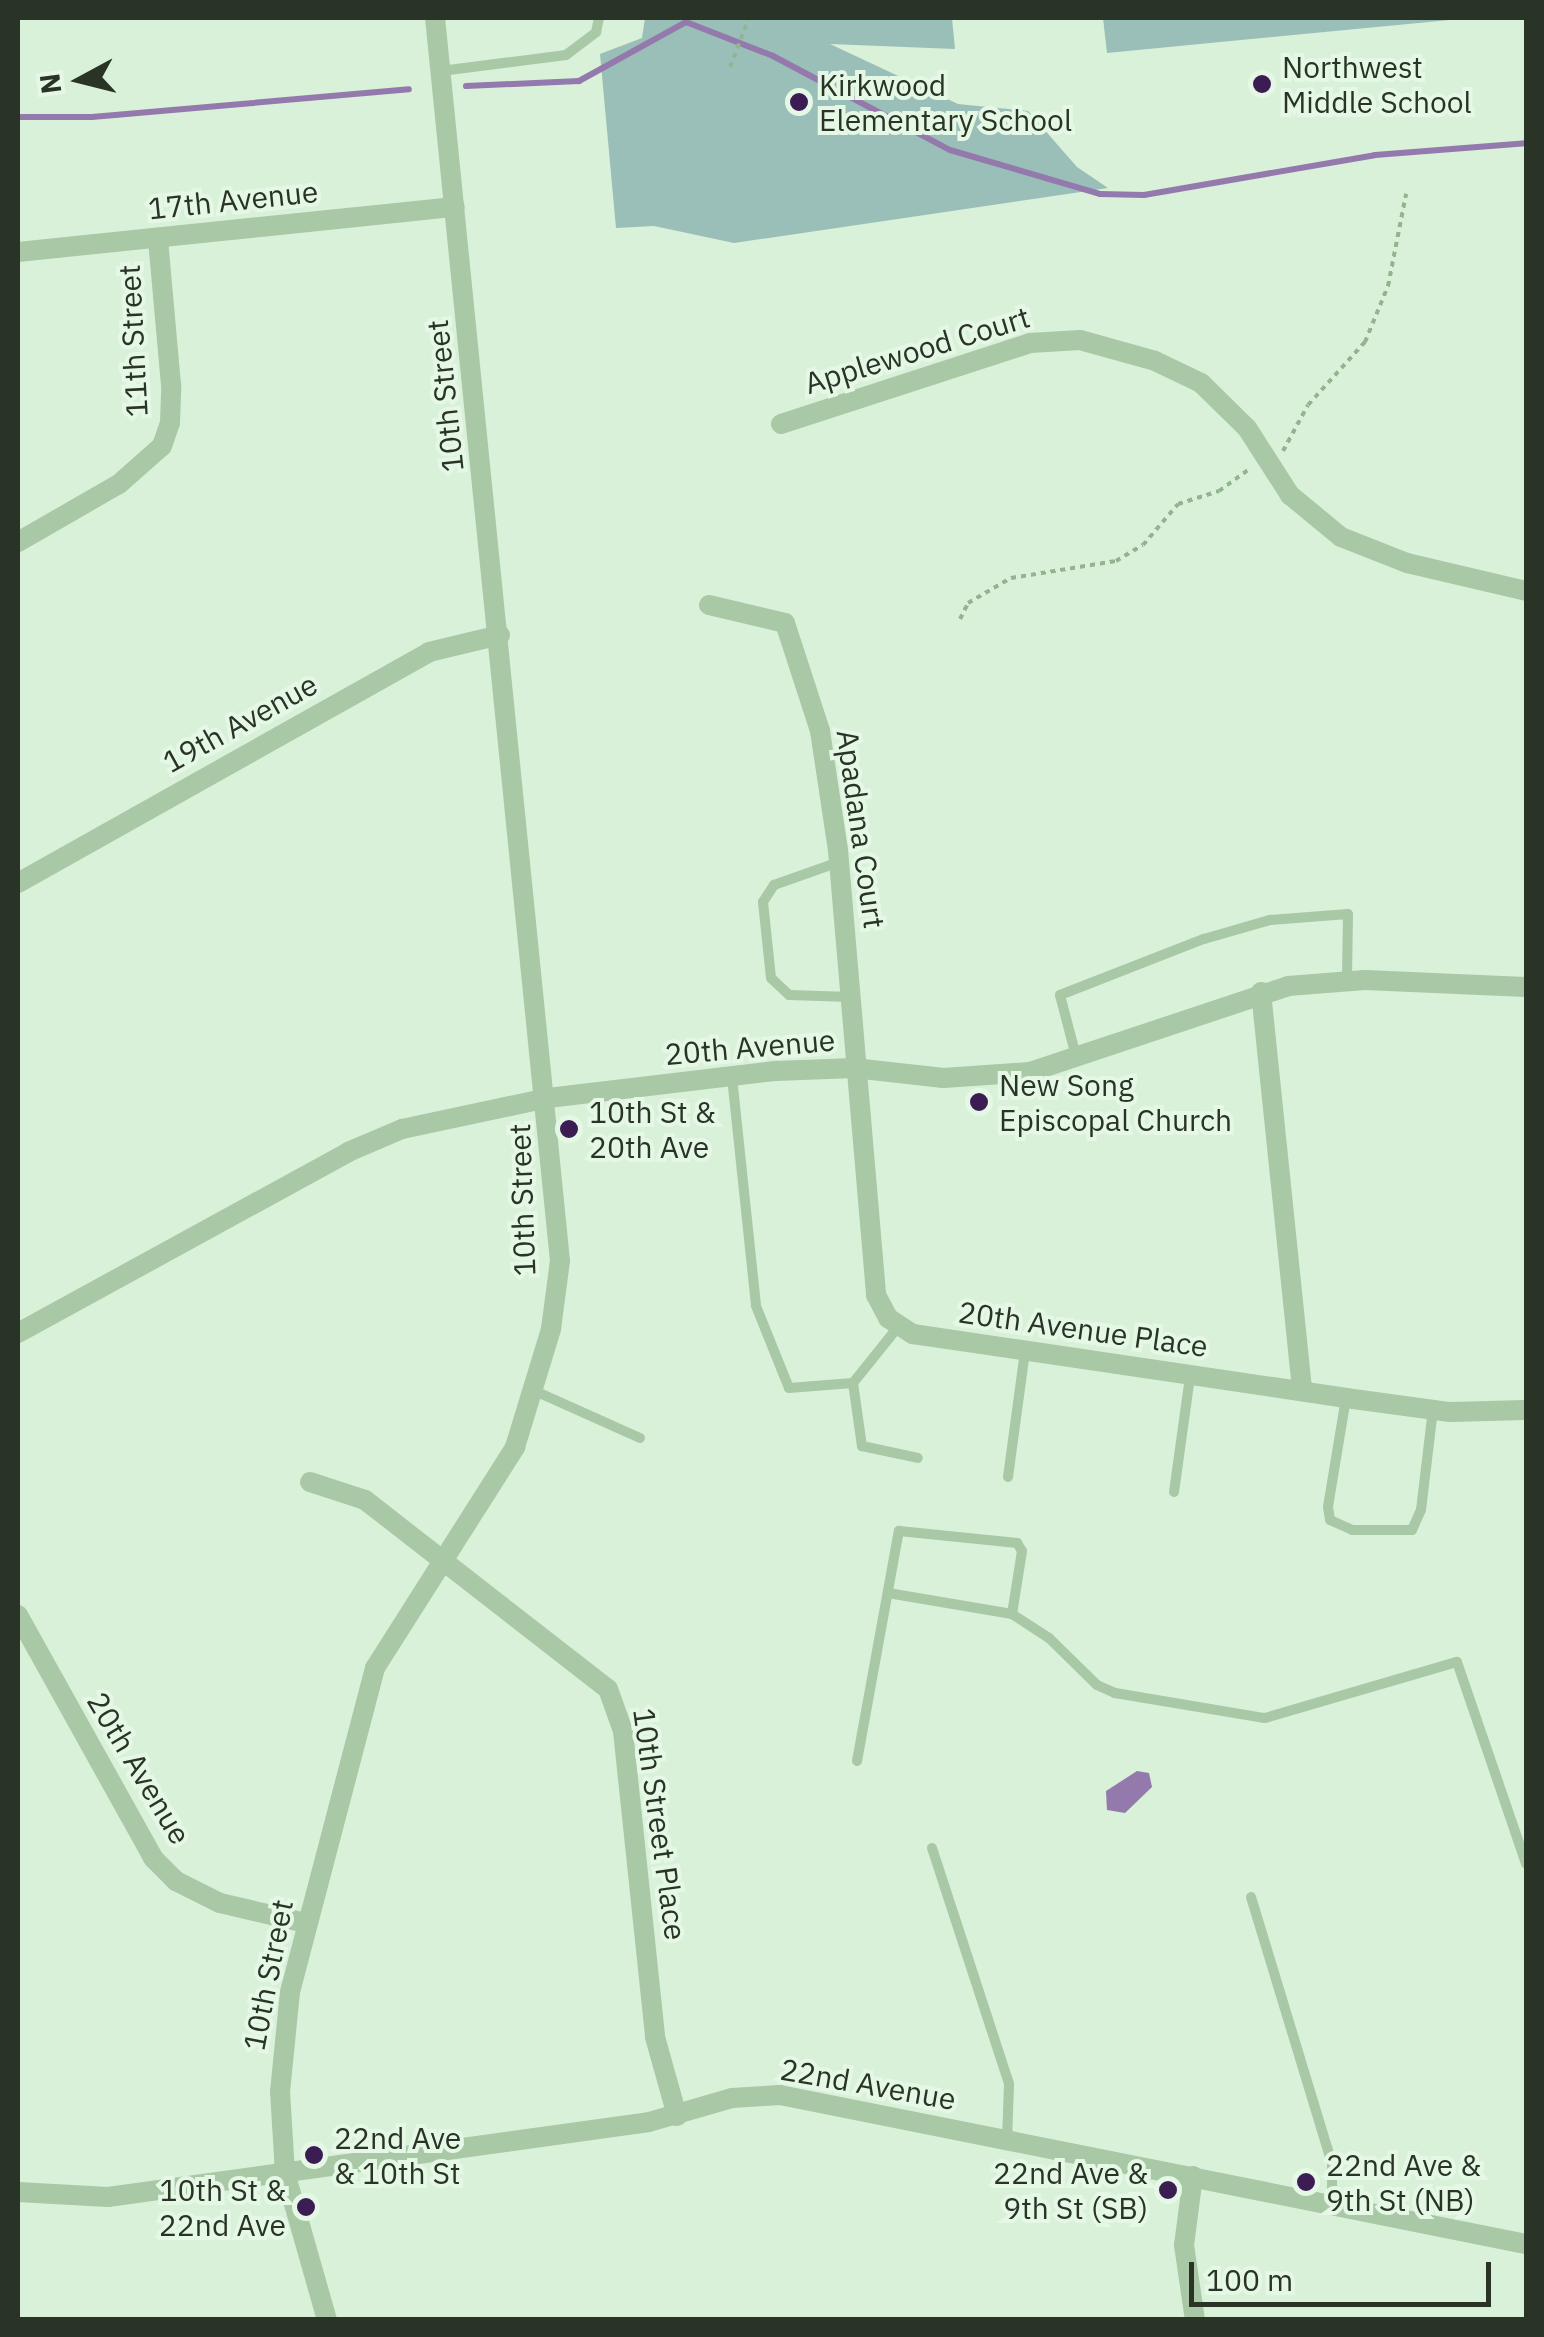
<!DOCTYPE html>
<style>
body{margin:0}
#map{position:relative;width:1544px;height:2337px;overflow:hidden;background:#d9f0d9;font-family:"IBM Plex Sans",sans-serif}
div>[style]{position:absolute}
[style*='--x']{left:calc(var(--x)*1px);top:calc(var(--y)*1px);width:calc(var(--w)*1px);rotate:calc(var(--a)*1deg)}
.green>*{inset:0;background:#9abfb8}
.water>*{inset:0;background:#9479ad}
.stream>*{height:6px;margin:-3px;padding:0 3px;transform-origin:3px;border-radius:3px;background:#9479ad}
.path>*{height:4px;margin-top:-2px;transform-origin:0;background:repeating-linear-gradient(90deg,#93b490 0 5px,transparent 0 10px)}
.lane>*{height:10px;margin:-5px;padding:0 5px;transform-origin:5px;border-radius:5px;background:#a8c8a6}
.street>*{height:20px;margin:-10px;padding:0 10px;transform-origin:10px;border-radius:10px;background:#a8c8a6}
.dots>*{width:28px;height:28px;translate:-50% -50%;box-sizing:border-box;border:5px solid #e5f8e6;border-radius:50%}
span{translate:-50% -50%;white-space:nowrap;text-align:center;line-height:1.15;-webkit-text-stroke:8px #e5f8e6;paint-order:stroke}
.poi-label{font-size:30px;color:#293427}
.left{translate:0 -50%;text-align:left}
.right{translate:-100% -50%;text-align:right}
.street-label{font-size:30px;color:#293427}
.frame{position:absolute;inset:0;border:20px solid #293427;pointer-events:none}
.north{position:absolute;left:30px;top:30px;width:100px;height:100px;-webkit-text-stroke:8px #e5f8e6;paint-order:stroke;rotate:263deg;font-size:28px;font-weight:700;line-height:40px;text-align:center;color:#293427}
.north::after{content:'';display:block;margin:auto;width:35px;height:45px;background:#293427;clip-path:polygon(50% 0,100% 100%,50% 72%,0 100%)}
.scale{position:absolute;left:1189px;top:2262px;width:302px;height:45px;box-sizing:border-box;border:5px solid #293427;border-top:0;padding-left:12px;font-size:30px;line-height:35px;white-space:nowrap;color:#293427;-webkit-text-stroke:8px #e5f8e6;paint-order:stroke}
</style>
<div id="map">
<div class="green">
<div style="clip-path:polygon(645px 18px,952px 18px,955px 49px,830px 44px,958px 104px,1028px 111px,1077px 167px,1108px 188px,734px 243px,654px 226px,616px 228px,600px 54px,642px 38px)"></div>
<div style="clip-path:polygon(1103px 18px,1460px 18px,1460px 19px,1107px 53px)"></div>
</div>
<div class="water">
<div style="clip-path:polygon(1137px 1771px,1149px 1773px,1152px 1787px,1125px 1813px,1107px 1810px,1106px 1791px)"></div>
</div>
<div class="stream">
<div style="--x:466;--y:86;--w:113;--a:-2.5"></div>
<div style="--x:579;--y:81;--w:122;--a:-28.9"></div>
<div style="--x:686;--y:22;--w:93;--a:21.3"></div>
<div style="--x:773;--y:56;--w:200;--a:28"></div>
<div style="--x:950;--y:150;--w:156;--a:16.3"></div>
<div style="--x:1100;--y:194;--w:44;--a:1.3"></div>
<div style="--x:1144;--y:195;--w:234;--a:-9.8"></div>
<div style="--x:1375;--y:155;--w:151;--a:-4.5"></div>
<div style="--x:18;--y:117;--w:74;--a:0"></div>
<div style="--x:92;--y:117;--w:318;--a:-5"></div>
</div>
<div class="path">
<div style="--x:730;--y:67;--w:53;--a:-68.8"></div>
<div style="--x:1283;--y:451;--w:52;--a:-61.5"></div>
<div style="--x:1308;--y:405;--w:85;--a:-47.9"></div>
<div style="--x:1365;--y:342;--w:61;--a:-67.7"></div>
<div style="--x:1388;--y:286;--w:94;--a:-78.9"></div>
<div style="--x:960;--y:619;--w:18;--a:-63"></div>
<div style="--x:968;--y:603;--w:50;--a:-30.2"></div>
<div style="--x:1011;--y:578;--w:106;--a:-9.2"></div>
<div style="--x:1116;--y:561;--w:31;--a:-31"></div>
<div style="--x:1143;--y:545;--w:54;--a:-49.5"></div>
<div style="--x:1178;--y:504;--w:43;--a:-17.6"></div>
<div style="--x:1219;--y:491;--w:36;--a:-36"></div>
</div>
<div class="lane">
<div style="--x:441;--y:71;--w:126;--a:-7.3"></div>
<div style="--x:566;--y:55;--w:38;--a:-37"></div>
<div style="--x:596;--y:32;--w:14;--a:-78"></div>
<div style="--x:839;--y:862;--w:69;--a:160.5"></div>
<div style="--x:774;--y:885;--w:20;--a:123"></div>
<div style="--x:763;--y:902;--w:76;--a:84"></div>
<div style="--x:771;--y:978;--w:25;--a:43"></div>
<div style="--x:789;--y:995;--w:62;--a:1.8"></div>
<div style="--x:1077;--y:1060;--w:67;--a:-104.7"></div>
<div style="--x:1060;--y:995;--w:155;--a:-21.3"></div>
<div style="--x:1204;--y:939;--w:69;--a:-16.1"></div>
<div style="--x:1270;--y:920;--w:78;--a:-4.4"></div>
<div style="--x:1348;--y:914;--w:67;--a:90.9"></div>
<div style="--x:732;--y:1077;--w:230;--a:84"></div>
<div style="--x:756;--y:1306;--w:88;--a:68.1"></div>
<div style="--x:789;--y:1388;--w:64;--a:-4.5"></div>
<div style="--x:898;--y:1327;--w:72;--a:128.8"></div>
<div style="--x:853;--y:1383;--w:64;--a:81.9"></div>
<div style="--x:862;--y:1446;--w:57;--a:12.1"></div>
<div style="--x:535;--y:1391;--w:115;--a:24.1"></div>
<div style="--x:1346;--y:1398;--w:110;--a:99.4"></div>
<div style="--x:1328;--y:1507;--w:13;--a:81"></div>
<div style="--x:1330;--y:1520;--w:24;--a:24"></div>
<div style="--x:1352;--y:1530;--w:60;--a:0"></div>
<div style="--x:1412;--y:1530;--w:22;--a:-66"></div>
<div style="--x:1421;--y:1510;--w:101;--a:-83.2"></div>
<div style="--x:1008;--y:1477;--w:127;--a:-82.3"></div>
<div style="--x:1174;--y:1492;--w:117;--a:-82.1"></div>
<div style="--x:888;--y:1593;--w:126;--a:9.6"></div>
<div style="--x:857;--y:1761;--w:234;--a:-79.7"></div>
<div style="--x:899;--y:1531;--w:119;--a:5.8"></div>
<div style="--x:1017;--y:1543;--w:9;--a:58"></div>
<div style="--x:1022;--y:1551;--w:64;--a:99"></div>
<div style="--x:1012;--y:1614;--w:44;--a:33"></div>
<div style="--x:1049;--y:1638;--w:67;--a:44.4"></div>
<div style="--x:1097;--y:1685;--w:20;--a:24"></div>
<div style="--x:1115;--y:1693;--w:152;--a:9.5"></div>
<div style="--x:1265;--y:1718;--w:200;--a:-16.3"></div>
<div style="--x:1457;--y:1662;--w:213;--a:71.1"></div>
<div style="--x:932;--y:1848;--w:248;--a:71.9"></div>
<div style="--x:1009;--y:2084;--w:56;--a:92"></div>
<div style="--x:1251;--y:1897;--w:278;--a:73.1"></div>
<div style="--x:1332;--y:2163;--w:41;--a:90"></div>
</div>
<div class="street">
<div style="--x:18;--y:252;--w:439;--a:-5.9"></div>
<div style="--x:781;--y:424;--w:262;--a:-18"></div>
<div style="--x:1030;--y:343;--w:50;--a:-3.4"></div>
<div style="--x:1080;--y:340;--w:78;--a:15.6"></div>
<div style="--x:1155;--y:361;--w:51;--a:25.6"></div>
<div style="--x:1201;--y:383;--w:64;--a:44.4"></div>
<div style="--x:1247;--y:428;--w:80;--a:57.3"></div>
<div style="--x:1290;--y:495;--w:66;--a:39.5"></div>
<div style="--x:1341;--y:537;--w:71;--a:21.5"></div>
<div style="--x:1407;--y:563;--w:122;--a:13.2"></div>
<div style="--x:18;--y:542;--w:116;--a:-29.9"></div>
<div style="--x:119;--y:484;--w:57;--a:-41.5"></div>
<div style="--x:162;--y:446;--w:24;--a:-71"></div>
<div style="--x:170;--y:423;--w:38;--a:-88"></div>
<div style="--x:171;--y:385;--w:148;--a:-95.1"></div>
<div style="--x:709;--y:605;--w:78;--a:13.3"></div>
<div style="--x:785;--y:623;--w:114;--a:72"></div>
<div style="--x:820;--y:731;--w:120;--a:81.4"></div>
<div style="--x:838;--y:850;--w:447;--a:85.1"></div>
<div style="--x:876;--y:1295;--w:26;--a:62"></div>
<div style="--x:888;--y:1318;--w:30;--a:33"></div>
<div style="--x:913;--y:1334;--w:438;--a:8.4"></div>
<div style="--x:1346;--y:1398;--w:105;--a:7.7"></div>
<div style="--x:1450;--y:1412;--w:76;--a:-1.5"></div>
<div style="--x:18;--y:883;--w:471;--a:-29.3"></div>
<div style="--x:429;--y:652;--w:73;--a:-13.5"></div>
<div style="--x:1261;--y:992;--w:401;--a:84.1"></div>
<div style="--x:18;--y:1333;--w:376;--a:-28.7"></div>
<div style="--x:348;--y:1152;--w:59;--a:-23.1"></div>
<div style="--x:402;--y:1129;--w:149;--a:-12"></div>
<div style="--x:548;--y:1098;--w:230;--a:-6.8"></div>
<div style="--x:776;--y:1071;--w:78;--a:-2.2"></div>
<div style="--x:854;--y:1068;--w:90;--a:6.4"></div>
<div style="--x:943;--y:1078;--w:87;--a:-3.9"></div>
<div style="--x:1030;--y:1072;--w:272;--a:-18.4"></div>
<div style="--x:1288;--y:986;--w:77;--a:-4.5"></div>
<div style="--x:1365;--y:980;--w:161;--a:2.5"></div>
<div style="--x:310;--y:1482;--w:58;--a:18.1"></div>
<div style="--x:365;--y:1500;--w:308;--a:37.9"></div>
<div style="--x:608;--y:1689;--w:45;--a:70.3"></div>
<div style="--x:623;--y:1731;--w:308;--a:84"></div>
<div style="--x:655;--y:2037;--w:82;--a:74.4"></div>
<div style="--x:18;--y:1615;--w:278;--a:60.9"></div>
<div style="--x:153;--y:1858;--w:33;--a:45"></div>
<div style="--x:176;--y:1881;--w:49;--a:26.6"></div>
<div style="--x:220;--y:1903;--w:88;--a:13.1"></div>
<div style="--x:1193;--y:2176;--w:70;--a:97.4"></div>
<div style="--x:1184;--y:2245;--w:76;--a:81.7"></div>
<div style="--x:18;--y:2192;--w:90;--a:3.2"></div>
<div style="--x:108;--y:2197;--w:546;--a:-7.89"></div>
<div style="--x:649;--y:2122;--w:86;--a:-16.1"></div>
<div style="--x:732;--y:2098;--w:48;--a:-3.6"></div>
<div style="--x:780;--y:2095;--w:761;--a:11.3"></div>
<div style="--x:327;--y:2320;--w:153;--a:-105.9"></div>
<div style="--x:285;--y:2173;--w:81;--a:-93.5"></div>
<div style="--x:280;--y:2092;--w:100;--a:-84.3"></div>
<div style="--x:290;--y:1992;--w:335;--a:-75.3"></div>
<div style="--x:375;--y:1668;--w:262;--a:-57.6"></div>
<div style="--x:515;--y:1447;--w:123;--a:-73"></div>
<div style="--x:551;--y:1329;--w:69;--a:-82.5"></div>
<div style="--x:560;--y:1261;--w:1249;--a:-95.74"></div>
</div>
<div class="dots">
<div style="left:1262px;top:84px;background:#3b1d54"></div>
<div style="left:799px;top:102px;background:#3b1d54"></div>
<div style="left:979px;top:1102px;background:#3b1d54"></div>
<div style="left:569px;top:1129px;background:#3b1d54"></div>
<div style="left:314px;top:2155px;background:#3b1d54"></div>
<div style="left:1306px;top:2182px;background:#3b1d54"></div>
<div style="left:1168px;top:2190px;background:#3b1d54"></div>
<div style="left:306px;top:2207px;background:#3b1d54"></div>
</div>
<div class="poi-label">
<span class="left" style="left:1282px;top:84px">Northwest<br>Middle School</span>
<span class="left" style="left:819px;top:102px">Kirkwood<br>Elementary School</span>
<span class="left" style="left:999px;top:1102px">New Song<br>Episcopal Church</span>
<span class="left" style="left:589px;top:1129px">10th St &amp;<br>20th Ave</span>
<span class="left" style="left:334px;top:2155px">22nd Ave<br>&amp; 10th St</span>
<span class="left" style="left:1326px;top:2182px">22nd Ave &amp;<br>9th St (NB)</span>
<span class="right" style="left:1148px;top:2190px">22nd Ave &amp;<br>9th St (SB)</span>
<span class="right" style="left:286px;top:2207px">10th St &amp;<br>22nd Ave</span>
</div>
<div class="street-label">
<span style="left:233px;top:200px;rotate:-6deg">17th Avenue</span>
<span style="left:133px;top:341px;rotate:-93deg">11th Street</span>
<span style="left:917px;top:350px;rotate:-17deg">Applewood Court</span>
<span style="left:445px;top:396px;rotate:-96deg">10th Street</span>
<span style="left:240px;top:723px;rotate:-29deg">19th Avenue</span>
<span style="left:861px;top:829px;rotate:82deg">Apadana Court</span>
<span style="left:750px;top:1047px;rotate:-5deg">20th Avenue</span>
<span style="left:522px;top:1200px;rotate:-92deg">10th Street</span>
<span style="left:1083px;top:1329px;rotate:8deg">20th Avenue Place</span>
<span style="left:139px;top:1768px;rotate:59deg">20th Avenue</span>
<span style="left:660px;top:1824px;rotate:82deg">10th Street Place</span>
<span style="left:268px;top:1975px;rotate:-79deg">10th Street</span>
<span style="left:868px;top:2084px;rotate:10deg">22nd Avenue</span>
</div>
<div class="frame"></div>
<div class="north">N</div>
<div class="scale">100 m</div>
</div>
